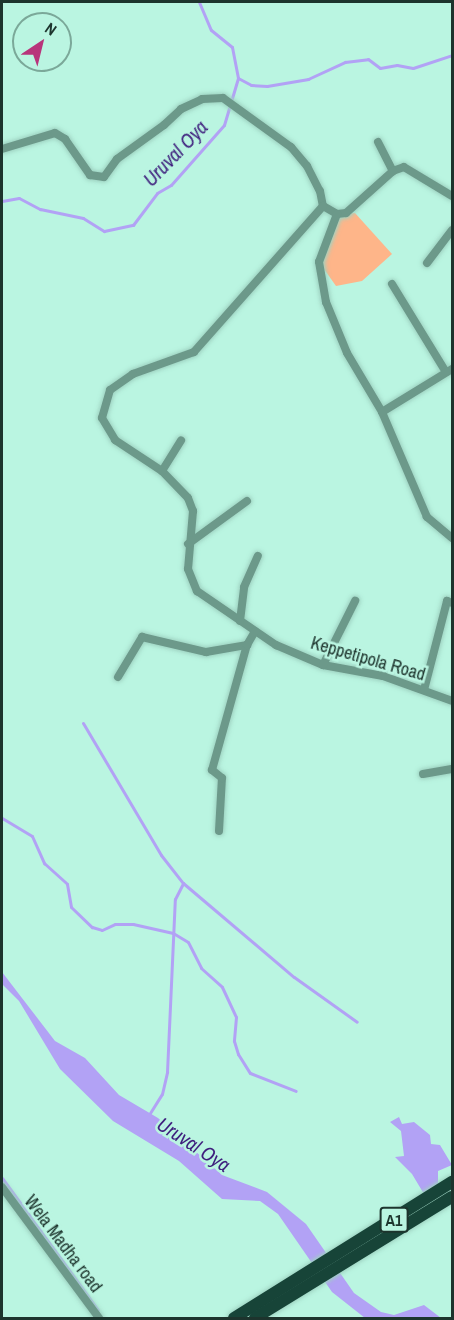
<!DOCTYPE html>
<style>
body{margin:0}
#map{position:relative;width:454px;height:1320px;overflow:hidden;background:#baf5e1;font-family:"Archivo Narrow",sans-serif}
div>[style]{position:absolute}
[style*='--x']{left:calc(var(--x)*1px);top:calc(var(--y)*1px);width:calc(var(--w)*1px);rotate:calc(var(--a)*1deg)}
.green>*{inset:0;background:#feb589}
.water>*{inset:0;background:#b2a2f5}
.stream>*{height:3px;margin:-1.5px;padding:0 1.5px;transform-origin:1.5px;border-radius:1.5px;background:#b2a2f5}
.roads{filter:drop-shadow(0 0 2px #9ed2c1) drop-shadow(0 0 2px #9ed2c1)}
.minor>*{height:8px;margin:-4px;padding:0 4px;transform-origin:4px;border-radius:4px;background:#6c998a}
.trunk>*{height:12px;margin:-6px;padding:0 6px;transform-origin:6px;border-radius:6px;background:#174438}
span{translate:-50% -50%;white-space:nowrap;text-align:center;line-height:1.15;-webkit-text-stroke:5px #baf5e1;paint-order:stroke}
.shield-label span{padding:2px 4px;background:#baf5e1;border:2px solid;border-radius:4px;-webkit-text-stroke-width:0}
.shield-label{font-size:16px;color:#1d342d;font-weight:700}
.street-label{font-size:18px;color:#1d342d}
.water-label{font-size:20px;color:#3e1e7d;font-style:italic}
.frame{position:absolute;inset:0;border:3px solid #1d342d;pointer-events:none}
.north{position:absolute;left:12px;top:12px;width:60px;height:60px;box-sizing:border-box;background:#baf5e1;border:2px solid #7ba899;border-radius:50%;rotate:35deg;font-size:16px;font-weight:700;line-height:24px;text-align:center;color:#1d342d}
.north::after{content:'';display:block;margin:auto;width:21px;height:27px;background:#b8347b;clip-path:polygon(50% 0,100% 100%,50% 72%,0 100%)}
</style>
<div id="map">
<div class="green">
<div style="clip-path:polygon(355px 213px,392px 254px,362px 281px,336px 286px,319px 262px,337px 214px)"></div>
</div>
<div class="water">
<div style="clip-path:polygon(2px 972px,55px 1041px,85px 1058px,119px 1095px,158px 1118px,222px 1175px,267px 1192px,306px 1224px,354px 1293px,381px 1312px,394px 1315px,424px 1305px,441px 1318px,365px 1318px,332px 1292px,278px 1214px,260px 1201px,222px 1199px,179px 1161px,113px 1121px,60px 1069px,19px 1001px,2px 984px)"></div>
<div style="clip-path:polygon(399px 1117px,402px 1124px,414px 1122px,430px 1135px,431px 1144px,440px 1145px,452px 1165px,438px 1171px,438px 1186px,424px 1194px,412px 1174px,395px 1157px,404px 1156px,401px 1131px,390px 1122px)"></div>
</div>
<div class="stream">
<div style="--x:199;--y:2;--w:30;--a:67"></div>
<div style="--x:211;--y:30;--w:27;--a:39"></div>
<div style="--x:232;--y:47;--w:32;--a:79"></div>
<div style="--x:2;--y:201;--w:17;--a:-10"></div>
<div style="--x:19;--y:198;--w:24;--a:28"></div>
<div style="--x:40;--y:209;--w:44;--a:11.8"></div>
<div style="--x:83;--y:218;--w:25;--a:32"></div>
<div style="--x:104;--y:231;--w:30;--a:-12"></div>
<div style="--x:133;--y:225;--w:40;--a:-53"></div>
<div style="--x:157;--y:193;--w:16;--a:-30"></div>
<div style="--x:171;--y:185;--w:80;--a:-48.5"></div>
<div style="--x:224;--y:125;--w:49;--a:-73.4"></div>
<div style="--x:238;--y:78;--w:15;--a:28"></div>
<div style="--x:251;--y:85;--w:16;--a:4"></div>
<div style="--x:267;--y:86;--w:42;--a:-9.7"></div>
<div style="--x:308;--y:79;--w:41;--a:-24.7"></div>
<div style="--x:345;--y:62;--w:23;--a:-7"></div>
<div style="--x:368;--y:59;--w:15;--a:37"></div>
<div style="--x:380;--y:68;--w:17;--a:-10"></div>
<div style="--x:397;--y:65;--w:16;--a:11"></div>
<div style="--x:413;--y:68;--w:41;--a:-18.4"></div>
<div style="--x:83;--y:723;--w:153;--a:59.4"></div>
<div style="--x:161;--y:855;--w:36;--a:52"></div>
<div style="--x:183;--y:883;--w:145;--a:40.3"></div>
<div style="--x:294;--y:977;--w:77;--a:35.5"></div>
<div style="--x:2;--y:818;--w:35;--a:31"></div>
<div style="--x:32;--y:836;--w:30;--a:66"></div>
<div style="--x:44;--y:863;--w:31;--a:42"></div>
<div style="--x:67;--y:884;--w:23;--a:80"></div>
<div style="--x:71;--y:907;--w:29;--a:44"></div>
<div style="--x:92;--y:927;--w:10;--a:17"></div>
<div style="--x:102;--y:930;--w:14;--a:-25"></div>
<div style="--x:115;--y:924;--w:18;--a:0"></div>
<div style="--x:133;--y:924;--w:41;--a:12.7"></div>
<div style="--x:173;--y:933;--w:17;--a:31"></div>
<div style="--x:188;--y:942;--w:29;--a:63"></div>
<div style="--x:201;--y:968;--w:28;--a:42"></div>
<div style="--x:222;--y:987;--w:33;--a:65"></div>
<div style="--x:236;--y:1017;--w:24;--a:95"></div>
<div style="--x:234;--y:1041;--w:14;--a:73"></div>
<div style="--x:238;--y:1054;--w:22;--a:58"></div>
<div style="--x:250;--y:1073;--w:49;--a:21.4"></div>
<div style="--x:150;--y:1113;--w:22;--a:-58"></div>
<div style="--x:162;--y:1094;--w:23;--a:-77"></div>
<div style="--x:167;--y:1072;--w:173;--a:-87.4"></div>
<div style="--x:175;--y:899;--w:18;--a:-63"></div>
<div style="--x:2;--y:1178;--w:163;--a:54"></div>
</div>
<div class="roads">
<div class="minor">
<div style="--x:378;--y:142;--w:33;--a:63"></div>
<div style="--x:2;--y:149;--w:55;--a:-16.8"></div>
<div style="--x:55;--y:133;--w:12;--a:31"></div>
<div style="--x:65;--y:139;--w:44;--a:55.2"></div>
<div style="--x:90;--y:175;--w:14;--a:8"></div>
<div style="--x:104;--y:177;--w:22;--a:-54"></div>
<div style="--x:117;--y:159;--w:58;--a:-35.9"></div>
<div style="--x:164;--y:125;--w:23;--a:-43"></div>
<div style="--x:181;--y:109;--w:23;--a:-25"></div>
<div style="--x:202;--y:99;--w:21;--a:-3"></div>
<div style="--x:223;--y:98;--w:84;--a:35.8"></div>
<div style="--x:291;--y:147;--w:25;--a:50"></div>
<div style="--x:307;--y:166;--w:28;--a:63"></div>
<div style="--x:320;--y:191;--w:15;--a:79"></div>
<div style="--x:452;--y:196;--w:56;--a:-148.9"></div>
<div style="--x:404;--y:167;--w:12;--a:160"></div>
<div style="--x:393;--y:171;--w:63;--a:138.2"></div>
<div style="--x:346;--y:213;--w:9;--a:174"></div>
<div style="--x:337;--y:214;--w:16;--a:-150"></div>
<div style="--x:323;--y:206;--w:195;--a:131.5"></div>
<div style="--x:194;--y:352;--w:65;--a:160.2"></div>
<div style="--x:133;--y:374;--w:28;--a:145"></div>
<div style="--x:110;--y:390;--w:29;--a:106"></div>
<div style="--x:102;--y:418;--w:26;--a:59"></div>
<div style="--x:115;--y:440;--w:56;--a:33.4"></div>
<div style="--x:162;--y:471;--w:37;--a:46"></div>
<div style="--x:188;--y:498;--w:14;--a:69"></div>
<div style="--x:193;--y:511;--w:58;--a:94.9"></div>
<div style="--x:188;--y:569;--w:24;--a:68"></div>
<div style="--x:197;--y:591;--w:96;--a:34.4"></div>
<div style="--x:276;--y:645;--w:51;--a:23.1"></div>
<div style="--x:323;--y:665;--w:61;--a:10.4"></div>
<div style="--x:383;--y:676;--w:73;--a:19.9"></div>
<div style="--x:337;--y:214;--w:51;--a:110.6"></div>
<div style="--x:319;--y:262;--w:41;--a:80.1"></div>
<div style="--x:326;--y:302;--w:55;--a:67.6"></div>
<div style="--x:347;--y:353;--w:69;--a:59.3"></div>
<div style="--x:427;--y:263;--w:41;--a:-52.9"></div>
<div style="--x:392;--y:284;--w:103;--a:58.5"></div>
<div style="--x:162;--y:471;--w:36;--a:-58"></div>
<div style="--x:452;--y:538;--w:33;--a:-140"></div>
<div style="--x:427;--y:517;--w:114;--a:-113.2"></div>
<div style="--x:382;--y:412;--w:82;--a:-31.6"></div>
<div style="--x:188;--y:544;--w:73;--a:-36.1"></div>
<div style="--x:240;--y:621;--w:34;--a:-83"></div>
<div style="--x:244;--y:587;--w:34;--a:-66"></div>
<div style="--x:323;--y:665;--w:72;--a:-63.4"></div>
<div style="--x:118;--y:677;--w:47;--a:-59"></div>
<div style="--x:142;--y:637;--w:66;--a:13.2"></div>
<div style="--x:206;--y:652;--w:42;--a:-9.7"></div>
<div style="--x:424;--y:690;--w:92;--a:-75.5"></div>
<div style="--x:447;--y:601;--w:5;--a:22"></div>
<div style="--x:423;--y:774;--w:29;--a:-10"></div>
<div style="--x:219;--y:831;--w:53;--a:-86.8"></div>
<div style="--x:222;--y:778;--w:13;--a:-141"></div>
<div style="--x:212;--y:770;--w:130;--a:-74.4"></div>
<div style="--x:247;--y:645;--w:16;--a:-60"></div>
<div style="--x:2;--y:1187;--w:163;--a:53.5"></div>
</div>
<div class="trunk">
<div style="--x:234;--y:1318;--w:257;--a:-32"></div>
<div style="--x:255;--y:1318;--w:231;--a:-31.6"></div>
</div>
</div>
<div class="shield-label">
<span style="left:394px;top:1220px">A1</span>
</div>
<div class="street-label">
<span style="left:368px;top:659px;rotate:16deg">Keppetipola Road</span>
<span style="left:63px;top:1244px;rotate:53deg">Wela Madha road</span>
</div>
<div class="water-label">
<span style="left:175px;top:153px;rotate:-46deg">Uruval Oya</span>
<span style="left:194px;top:1144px;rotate:33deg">Uruval Oya</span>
</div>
<div class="frame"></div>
<div class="north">N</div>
</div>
